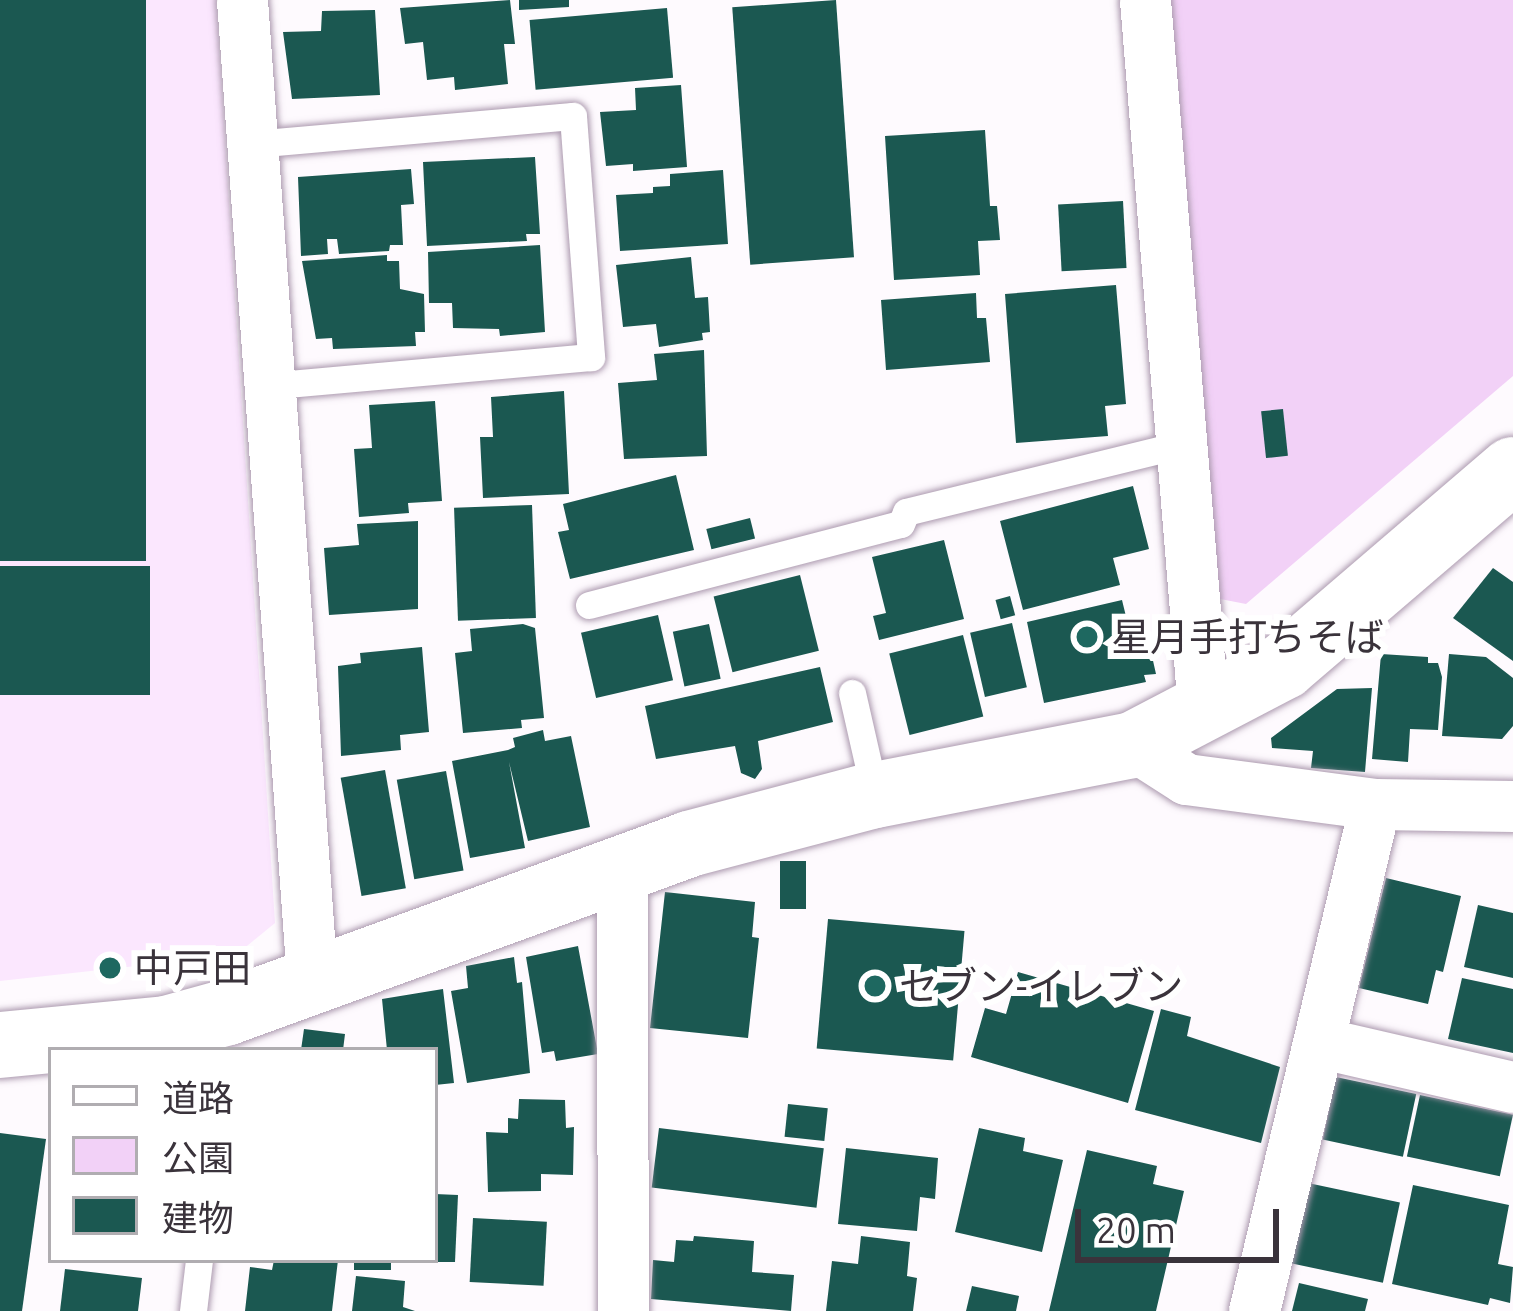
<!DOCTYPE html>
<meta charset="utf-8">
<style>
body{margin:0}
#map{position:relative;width:1513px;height:1311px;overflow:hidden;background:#fefafe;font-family:Ubuntu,"Noto Sans JP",sans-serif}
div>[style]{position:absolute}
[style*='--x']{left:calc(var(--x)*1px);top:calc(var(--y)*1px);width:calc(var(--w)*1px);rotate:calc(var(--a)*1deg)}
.built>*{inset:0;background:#fbe7fe}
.green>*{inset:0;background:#f2d1f7}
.building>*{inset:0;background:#1b5851;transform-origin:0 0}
.roads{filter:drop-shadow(0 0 3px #ad9bb0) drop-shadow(0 0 3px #ad9bb0)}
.lane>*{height:27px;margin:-13.5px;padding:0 13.5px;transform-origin:13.5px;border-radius:13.5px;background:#fff}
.street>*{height:51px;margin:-25.5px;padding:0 25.5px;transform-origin:25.5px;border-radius:25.5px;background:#fff}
.secondary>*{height:66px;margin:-33px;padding:0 33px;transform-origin:33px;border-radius:33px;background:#fff}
.dots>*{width:33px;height:33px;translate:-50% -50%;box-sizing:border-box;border:6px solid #fff;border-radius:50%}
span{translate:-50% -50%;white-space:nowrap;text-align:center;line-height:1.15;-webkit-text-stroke:12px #fff;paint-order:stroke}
.poi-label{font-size:39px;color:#3a333b}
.left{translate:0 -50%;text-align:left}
.legend{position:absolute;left:48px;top:1047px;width:390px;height:216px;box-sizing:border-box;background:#fff;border:3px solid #b0adb1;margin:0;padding:15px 21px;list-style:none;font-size:36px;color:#3a333b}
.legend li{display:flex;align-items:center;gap:24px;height:60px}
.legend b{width:60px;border:3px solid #b0adb1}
.scale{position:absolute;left:1075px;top:1209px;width:204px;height:54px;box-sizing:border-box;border:6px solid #3a333b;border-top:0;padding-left:15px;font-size:36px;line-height:42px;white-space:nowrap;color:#3a333b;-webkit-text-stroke:9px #fff;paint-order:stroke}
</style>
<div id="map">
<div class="built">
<div style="clip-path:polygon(0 0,216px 0,275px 923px,236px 955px,0 981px)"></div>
</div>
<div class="green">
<div style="clip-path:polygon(1156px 0,1513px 0,1513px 376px,1246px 604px,1210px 597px)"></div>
</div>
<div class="building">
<div style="left:0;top:0;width:146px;height:561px"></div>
<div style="clip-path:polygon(510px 0,515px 44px,504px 44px,508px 84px,455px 90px,454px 77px,427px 80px,423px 42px,405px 44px,400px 8px)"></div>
<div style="clip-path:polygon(519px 0,569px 0,569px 7px,519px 10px)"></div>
<div style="left:836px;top:0;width:258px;height:104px;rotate:86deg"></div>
<div style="left:667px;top:8px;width:70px;height:138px;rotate:85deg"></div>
<div style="clip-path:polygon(375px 10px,380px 95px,292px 99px,283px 32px,321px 31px,322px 11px)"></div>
<div style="clip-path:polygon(681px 85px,687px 167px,633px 171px,633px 164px,606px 166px,600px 112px,636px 110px,635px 88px)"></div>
<div style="clip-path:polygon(985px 130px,990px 206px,997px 206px,1000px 240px,978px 241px,980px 275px,894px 280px,885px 136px)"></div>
<div style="clip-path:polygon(535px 157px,540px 234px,526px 234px,527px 241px,427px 246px,423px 162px)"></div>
<div style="clip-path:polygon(411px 169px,414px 204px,401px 205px,403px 245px,390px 245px,389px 251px,339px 254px,337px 239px,327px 239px,328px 254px,301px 256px,298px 177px)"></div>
<div style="clip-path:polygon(723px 170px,728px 244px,620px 251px,616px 195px,653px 193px,653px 187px,670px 186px,670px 174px)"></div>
<div style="left:1123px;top:201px;width:67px;height:65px;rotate:87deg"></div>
<div style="clip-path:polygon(540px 245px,545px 332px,500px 336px,499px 329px,453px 328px,452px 303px,429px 303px,428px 252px)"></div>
<div style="clip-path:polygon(387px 255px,387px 261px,399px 261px,400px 289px,424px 294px,425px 332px,415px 332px,416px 346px,333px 349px,332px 338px,316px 339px,302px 261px)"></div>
<div style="clip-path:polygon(691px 257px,695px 298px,708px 297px,710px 332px,702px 333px,703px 340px,659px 347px,656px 324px,623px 327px,616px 265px)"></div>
<div style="clip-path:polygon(1116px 285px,1126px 404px,1105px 406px,1108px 436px,1016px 443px,1005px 294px)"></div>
<div style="clip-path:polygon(976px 293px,977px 318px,986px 318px,990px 362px,886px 370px,881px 300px)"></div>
<div style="clip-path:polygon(704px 350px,707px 456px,624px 459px,618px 383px,657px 380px,654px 354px)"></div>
<div style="clip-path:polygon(564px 391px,569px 494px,483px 498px,480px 437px,493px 437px,491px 397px)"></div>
<div style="clip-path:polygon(435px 401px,442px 501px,408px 503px,409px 513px,359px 517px,354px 449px,372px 448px,369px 405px)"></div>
<div style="left:1283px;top:409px;width:47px;height:22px;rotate:84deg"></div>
<div style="clip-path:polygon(676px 475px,694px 550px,570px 579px,558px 532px,569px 530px,563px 504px)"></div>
<div style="clip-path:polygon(1133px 486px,1149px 549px,1113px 558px,1120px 585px,1023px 610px,1000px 521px)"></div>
<div style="left:532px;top:505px;width:113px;height:78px;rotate:88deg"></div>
<div style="left:750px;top:518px;width:21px;height:45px;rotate:76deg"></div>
<div style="clip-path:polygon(418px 521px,418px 609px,329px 615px,324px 548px,359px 545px,357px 524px)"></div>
<div style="clip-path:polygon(944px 540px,964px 619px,879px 640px,873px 616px,886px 613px,872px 557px)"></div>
<div style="left:150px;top:566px;width:129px;height:150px;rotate:90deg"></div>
<div style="clip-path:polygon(1493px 568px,1513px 582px,1513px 661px,1453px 618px)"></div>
<div style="left:800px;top:575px;width:78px;height:89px;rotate:76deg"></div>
<div style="left:1010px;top:596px;width:20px;height:15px;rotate:75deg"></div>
<div style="clip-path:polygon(1122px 600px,1131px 637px,1147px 634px,1156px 674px,1144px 675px,1146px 682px,1044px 703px,1027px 622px)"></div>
<div style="left:658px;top:615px;width:67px;height:79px;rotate:77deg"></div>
<div style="left:1012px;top:623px;width:66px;height:43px;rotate:77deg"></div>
<div style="clip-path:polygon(523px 624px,535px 628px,544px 718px,521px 720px,522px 728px,463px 733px,455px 653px,472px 651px,470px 629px)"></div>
<div style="left:709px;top:624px;width:56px;height:37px;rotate:78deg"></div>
<div style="left:963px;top:635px;width:84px;height:76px;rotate:76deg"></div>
<div style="clip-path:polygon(422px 647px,429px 732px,400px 735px,401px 750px,341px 756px,338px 666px,361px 663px,360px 653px)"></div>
<div style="clip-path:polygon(1381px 654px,1428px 657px,1428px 663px,1438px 663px,1442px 677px,1438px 730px,1410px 729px,1408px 762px,1372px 759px)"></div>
<div style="clip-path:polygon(1449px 654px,1486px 657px,1513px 678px,1513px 726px,1502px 739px,1442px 736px)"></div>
<div style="clip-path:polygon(820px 667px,833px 722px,758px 741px,762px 769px,755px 779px,741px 773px,735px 746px,656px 759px,645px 706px)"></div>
<div style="clip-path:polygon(1372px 688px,1365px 772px,1311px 768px,1313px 751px,1272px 748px,1271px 738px,1337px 689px)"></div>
<div style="clip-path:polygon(543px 730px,545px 741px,571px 736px,590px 827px,528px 841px,509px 762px,525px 848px,470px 858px,452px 761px,508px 750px,515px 747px,513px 738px)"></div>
<div style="left:385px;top:770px;width:120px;height:45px;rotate:80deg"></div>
<div style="left:446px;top:771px;width:101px;height:50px;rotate:80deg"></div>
<div style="left:780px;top:861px;width:26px;height:48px"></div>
<div style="clip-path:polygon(1386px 878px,1461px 896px,1443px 972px,1436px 970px,1428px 1004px,1359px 988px)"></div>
<div style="clip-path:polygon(665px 892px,755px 902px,752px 937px,759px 938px,748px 1038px,650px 1028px)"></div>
<div style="clip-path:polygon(1478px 905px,1513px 913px,1513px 978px,1464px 967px)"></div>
<div style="left:828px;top:919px;width:137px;height:130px;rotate:5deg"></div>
<div style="clip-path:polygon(578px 946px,598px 1054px,556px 1061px,554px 1051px,542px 1053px,526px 957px)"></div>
<div style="clip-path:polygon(514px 957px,517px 983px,522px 982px,530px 1073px,467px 1083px,451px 991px,468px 988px,466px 966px)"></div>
<div style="clip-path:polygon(1018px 972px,1154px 1011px,1128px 1103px,971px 1057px,985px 1008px,1006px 1014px)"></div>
<div style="clip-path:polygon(1462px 978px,1513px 989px,1513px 1053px,1448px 1039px)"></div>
<div style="clip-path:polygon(443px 989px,454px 1083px,435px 1085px,435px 1050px,387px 1050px,382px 999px)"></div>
<div style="clip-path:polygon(1161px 1009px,1191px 1017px,1187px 1036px,1280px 1067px,1261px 1143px,1135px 1110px)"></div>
<div style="clip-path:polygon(304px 1029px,345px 1034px,343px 1050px,301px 1050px)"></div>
<div style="left:1336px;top:1077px;width:82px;height:64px;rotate:12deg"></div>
<div style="left:1420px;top:1095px;width:95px;height:63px;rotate:12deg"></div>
<div style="clip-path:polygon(519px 1099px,565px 1100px,566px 1128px,574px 1127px,573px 1175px,541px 1174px,541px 1191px,488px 1192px,486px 1132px,508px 1133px,508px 1118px,518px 1119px)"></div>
<div style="left:788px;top:1104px;width:40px;height:33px;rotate:6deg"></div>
<div style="left:659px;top:1128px;width:166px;height:60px;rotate:7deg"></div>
<div style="clip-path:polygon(979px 1128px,1025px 1138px,1023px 1151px,1063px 1160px,1042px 1252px,955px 1232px)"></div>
<div style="clip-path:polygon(0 1133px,46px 1139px,22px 1311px,0 1311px)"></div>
<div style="clip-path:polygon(846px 1148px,938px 1158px,935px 1199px,920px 1197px,917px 1231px,838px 1224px)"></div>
<div style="clip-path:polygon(1087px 1150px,1157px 1166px,1153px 1184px,1184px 1191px,1156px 1311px,1049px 1311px)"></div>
<div style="left:1308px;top:1183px;width:94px;height:82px;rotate:12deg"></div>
<div style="clip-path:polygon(1413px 1185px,1509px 1205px,1498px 1264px,1513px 1267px,1510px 1303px,1490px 1298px,1488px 1305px,1392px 1284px)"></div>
<div style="clip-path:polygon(435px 1194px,458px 1195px,455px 1262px,435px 1262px)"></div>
<div style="left:473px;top:1218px;width:74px;height:64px;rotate:3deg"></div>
<div style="clip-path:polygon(694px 1236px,754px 1241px,752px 1272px,794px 1275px,791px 1311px,651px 1299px,653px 1260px,674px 1262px,676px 1240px,693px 1241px)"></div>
<div style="clip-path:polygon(861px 1236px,910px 1242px,907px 1276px,917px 1278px,913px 1311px,826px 1311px,832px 1261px,858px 1264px)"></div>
<div style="clip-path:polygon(274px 1260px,338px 1260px,332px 1311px,245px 1311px,250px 1267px,272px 1270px)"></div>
<div style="left:354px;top:1260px;width:37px;height:10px"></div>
<div style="clip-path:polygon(65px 1269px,142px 1278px,138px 1311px,60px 1311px)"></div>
<div style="clip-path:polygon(356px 1276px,405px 1281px,403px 1307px,415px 1311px,352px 1311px)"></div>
<div style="clip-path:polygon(1299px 1283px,1368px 1299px,1365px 1311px,1292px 1311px)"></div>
<div style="clip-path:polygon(972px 1286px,1019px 1296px,1016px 1311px,966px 1311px)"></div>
</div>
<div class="roads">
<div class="lane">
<div style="--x:252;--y:144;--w:322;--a:-5"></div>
<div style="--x:573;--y:116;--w:242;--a:85.7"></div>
<div style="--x:591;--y:357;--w:323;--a:174.9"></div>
<div style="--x:589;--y:605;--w:322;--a:-14.6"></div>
<div style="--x:901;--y:524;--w:13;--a:-67"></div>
<div style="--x:906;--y:512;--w:284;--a:-13.8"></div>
<div style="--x:852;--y:693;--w:104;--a:77.2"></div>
<div style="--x:193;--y:1311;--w:51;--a:-83.3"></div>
</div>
<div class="street">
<div style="--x:242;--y:0;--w:982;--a:85.91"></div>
<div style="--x:1145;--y:0;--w:710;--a:85.32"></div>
<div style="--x:1133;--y:745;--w:63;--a:32.7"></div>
<div style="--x:1186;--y:779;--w:191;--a:7.5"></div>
<div style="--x:1375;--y:804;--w:138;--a:0.8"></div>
<div style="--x:622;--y:865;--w:446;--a:89.9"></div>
<div style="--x:1322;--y:1043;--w:196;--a:13"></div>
<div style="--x:1254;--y:1311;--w:521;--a:-76.58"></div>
</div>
<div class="secondary">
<div style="--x:0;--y:1045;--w:167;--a:-5.5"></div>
<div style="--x:166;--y:1029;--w:64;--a:-15.3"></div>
<div style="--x:228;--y:1012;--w:491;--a:-20"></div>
<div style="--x:689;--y:844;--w:192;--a:-14.8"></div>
<div style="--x:875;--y:795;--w:263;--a:-11"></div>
<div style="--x:1133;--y:745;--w:170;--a:-27.6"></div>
<div style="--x:1284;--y:666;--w:301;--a:-40.6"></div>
</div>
</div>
<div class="dots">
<div style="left:1087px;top:637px;background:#1e6860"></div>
<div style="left:110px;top:968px;background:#1e6860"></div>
<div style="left:875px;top:986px;background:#1e6860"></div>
</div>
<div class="poi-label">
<span class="left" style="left:1111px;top:637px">星月手打ちそば</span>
<span class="left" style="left:134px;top:968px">中戸田</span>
<span class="left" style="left:899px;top:986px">セブン-イレブン</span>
</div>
<ul class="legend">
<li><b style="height:15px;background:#fff"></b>道路</li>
<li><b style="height:33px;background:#f2d1f7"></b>公園</li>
<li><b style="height:33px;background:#1b5851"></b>建物</li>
</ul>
<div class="scale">20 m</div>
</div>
